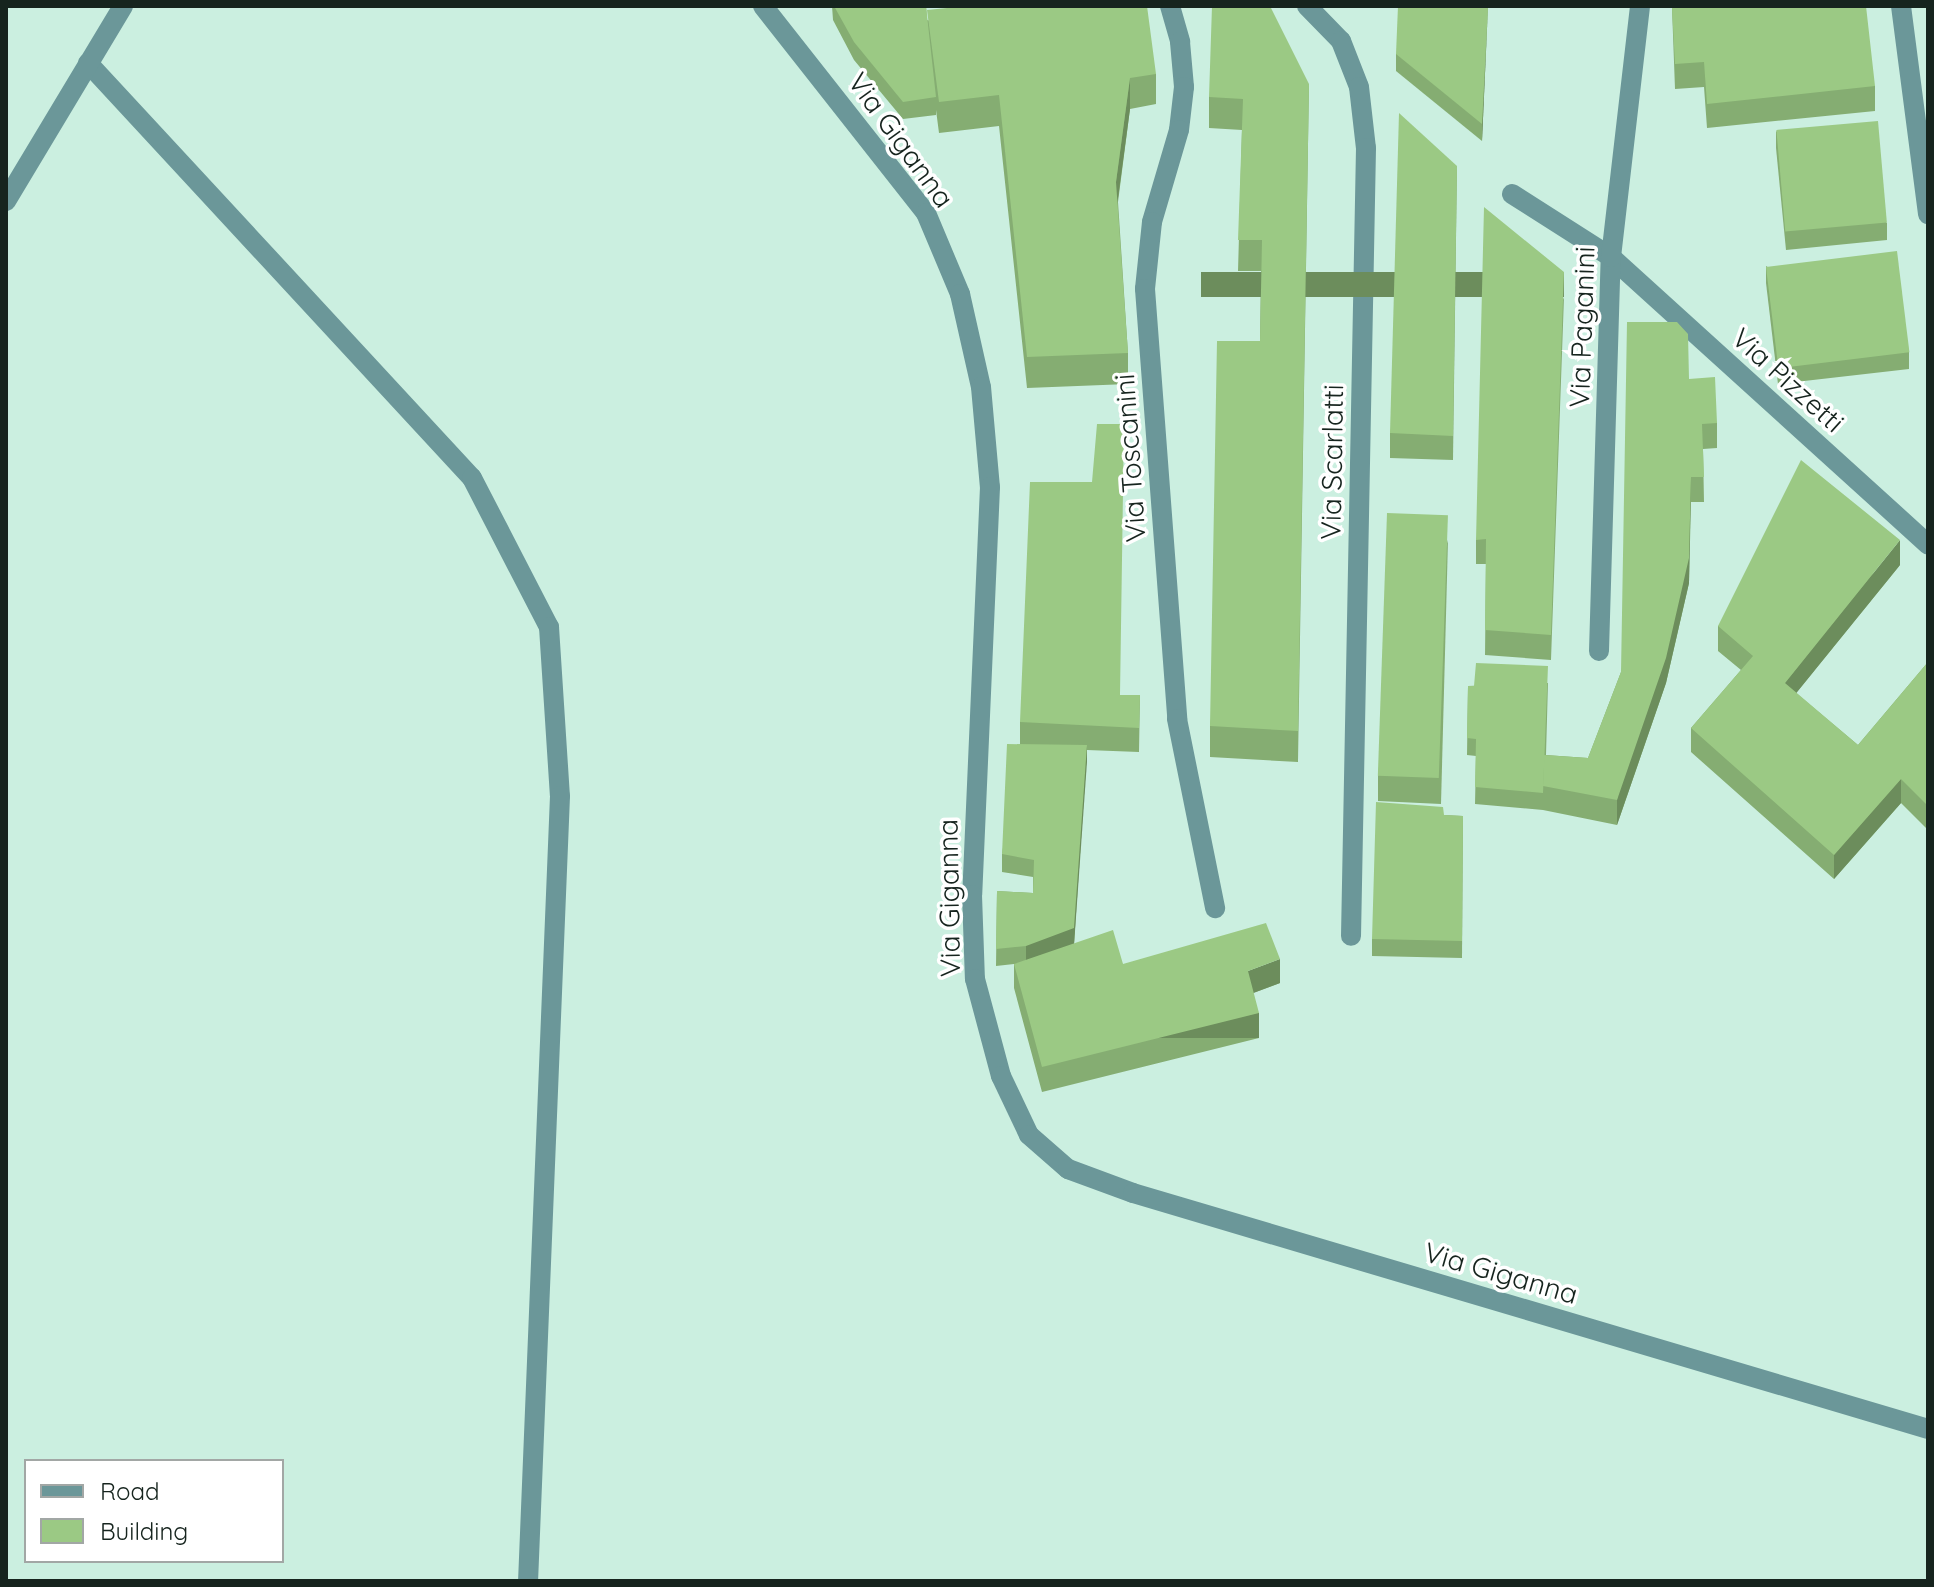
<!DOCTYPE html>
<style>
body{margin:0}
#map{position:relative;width:1934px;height:1587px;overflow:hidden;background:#cbefe0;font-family:Quicksand,sans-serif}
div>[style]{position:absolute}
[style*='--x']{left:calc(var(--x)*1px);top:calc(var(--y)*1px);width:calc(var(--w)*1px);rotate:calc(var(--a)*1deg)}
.service>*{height:20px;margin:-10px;padding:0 10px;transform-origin:10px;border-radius:10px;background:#6b9799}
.minor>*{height:20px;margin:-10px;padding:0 10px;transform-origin:10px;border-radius:10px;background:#6b9799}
.wall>*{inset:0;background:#85ad72}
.shaded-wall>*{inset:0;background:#6c8d5c;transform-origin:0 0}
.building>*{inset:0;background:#9bc984;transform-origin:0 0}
span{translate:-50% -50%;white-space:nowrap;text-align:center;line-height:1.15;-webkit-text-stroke:7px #fff;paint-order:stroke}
.street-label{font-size:28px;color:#16241e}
.frame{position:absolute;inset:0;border:8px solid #16241e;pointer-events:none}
.legend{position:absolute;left:24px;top:1459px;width:260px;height:104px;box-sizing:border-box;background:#fff;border:2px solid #a2a7a5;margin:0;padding:10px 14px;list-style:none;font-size:24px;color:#16241e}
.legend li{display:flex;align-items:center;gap:16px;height:40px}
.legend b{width:40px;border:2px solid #a2a7a5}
</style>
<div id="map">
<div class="service">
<div style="--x:1512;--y:194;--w:117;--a:32.5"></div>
</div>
<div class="minor">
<div style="--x:763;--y:6;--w:263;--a:51.8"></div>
<div style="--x:926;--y:213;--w:88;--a:67.2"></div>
<div style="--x:960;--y:294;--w:95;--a:77.3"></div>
<div style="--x:981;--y:387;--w:100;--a:84.9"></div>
<div style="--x:990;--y:487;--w:408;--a:92.5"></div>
<div style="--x:972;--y:895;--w:84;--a:88"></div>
<div style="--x:975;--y:979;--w:100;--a:75"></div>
<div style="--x:1001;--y:1076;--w:65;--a:64.6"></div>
<div style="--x:1029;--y:1135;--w:52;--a:41.1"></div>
<div style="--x:1068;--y:1169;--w:69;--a:20.3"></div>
<div style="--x:1133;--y:1193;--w:829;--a:16.53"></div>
<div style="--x:1170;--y:6;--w:37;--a:74"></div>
<div style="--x:1180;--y:42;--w:45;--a:84.9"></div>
<div style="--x:1184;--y:87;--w:43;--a:96.6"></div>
<div style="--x:1179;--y:130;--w:96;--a:106.4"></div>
<div style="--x:1152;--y:222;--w:67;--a:96"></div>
<div style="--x:1145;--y:289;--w:431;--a:85.7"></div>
<div style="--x:1177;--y:719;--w:193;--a:78.6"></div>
<div style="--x:1307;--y:6;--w:49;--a:45.8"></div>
<div style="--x:1341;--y:41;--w:49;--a:68.6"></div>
<div style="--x:1359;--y:87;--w:61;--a:83.5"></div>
<div style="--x:1366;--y:148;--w:788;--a:91.09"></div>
<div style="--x:1901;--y:6;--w:210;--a:82.6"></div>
<div style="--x:88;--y:63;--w:565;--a:47.22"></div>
<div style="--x:472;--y:478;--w:168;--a:62.7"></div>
<div style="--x:549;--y:627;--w:169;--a:86.3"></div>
<div style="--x:560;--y:796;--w:786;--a:92.33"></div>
<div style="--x:6;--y:201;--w:227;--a:-59"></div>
<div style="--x:1611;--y:257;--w:428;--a:42.2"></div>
<div style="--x:1599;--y:651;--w:394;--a:-88.3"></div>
<div style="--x:1611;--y:257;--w:253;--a:-83.4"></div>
</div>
<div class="wall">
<div style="clip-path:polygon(832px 6px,926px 6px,927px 20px,1156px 74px,1156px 104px,1130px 109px,1118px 202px,1128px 353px,1128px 384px,1027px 388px,999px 126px,939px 133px,936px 110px,936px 115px,903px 119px,854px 60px,833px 20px)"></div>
<div style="clip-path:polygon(1488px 6px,1482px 141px,1396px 71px,1396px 54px)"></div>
<div style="clip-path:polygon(1672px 8px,1875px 86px,1875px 111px,1707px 128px,1704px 87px,1675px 89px)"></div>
<div style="clip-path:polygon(1309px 84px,1298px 762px,1210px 757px,1210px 726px,1260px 341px,1261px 271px,1238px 271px,1242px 130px,1209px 128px,1209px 97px)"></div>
<div style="clip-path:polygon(1776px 131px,1887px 223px,1887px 240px,1786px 250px,1776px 148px)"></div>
<div style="clip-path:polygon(1457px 166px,1453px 460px,1390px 458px,1390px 433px)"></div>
<div style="clip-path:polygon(1766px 266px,1909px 352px,1909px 369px,1778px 384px,1766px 283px)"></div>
<div style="clip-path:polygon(1564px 297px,1551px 660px,1485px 655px,1486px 564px,1476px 564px,1476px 540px)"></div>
<div style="clip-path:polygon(1689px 379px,1717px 423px,1717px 448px,1703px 449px,1704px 502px,1691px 502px,1689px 583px,1666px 683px,1617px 825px,1543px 810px,1475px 804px,1476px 756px,1467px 755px,1468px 686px,1548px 683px,1546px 755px,1588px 758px,1621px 672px)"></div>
<div style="clip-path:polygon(1448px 540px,1441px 804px,1378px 801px,1378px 776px)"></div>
<div style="clip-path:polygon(1900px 565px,1796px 693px,1858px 745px,1928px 662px,1926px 828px,1901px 803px,1834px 879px,1691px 752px,1691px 728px,1741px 670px,1718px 651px,1718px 626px)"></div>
<div style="clip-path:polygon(1120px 695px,1140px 695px,1139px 752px,1087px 750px,1074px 944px,1123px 964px,1280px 983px,1253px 993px,1259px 1038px,1042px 1092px,1014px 988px,1014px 964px,996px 966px,997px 891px,1033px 893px,1033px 877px,1002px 872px,1002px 854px,1020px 744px,1020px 722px)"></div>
<div style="clip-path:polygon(1444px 815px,1463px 816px,1462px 958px,1372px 956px,1372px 939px)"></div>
</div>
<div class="shaded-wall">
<div style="clip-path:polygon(1488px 6px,1482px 141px,1482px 124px)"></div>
<div style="clip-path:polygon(1130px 78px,1130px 109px,1116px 213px,1116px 182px)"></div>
<div style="left:1564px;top:272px;width:25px;height:363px;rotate:90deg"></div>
<div style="clip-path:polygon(1691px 477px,1689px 583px,1666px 683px,1617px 825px,1617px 800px)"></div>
<div style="clip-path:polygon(1900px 540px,1900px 565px,1785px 707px,1785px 683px)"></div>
<div style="clip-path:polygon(1087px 745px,1087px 762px,1074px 945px,1026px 963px,1026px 946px)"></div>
<div style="clip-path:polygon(1901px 779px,1901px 803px,1834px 879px,1834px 855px)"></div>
<div style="clip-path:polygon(1928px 801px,1928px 826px,1926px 828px,1926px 804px)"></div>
<div style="clip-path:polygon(1280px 959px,1280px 983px,1248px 995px,1248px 971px)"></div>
<div style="left:1259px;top:1013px;width:25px;height:224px;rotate:90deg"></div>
</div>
<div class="building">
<div style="clip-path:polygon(834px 6px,926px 6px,936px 97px,903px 102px,854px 42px)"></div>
<div style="clip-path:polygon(967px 6px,1147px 6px,1156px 74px,1130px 78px,1116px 182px,1128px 353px,1027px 357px,999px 95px,939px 102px,927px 10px)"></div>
<div style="clip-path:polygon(1212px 6px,1270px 6px,1309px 84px,1298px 731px,1210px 726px,1217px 341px,1260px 341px,1262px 240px,1238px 240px,1243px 99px,1209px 97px)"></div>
<div style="clip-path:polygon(1398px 6px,1488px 6px,1482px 124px,1396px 54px)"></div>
<div style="clip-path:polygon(1690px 6px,1866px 6px,1875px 86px,1707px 104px,1704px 62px,1675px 64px,1672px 8px)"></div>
<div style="clip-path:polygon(1399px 113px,1457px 166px,1453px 436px,1390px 433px)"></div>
<div style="left:1878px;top:121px;width:102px;height:102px;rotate:85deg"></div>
<div style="clip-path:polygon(1484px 207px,1564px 272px,1551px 635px,1485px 630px,1486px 539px,1476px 540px)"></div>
<div style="left:1897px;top:251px;width:102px;height:132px;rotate:83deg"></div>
<div style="clip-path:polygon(1627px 322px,1677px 322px,1688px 334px,1689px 379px,1715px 377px,1717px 423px,1702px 424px,1704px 477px,1691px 477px,1689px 558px,1666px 658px,1617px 800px,1543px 786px,1544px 755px,1588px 758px,1621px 672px)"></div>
<div style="clip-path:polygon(1097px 424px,1124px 424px,1120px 695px,1140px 695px,1139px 728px,1020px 722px,1030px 482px,1092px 482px)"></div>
<div style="clip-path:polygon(1801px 460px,1900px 540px,1785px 683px,1858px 745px,1928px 662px,1928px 801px,1926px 804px,1901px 779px,1834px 855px,1691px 728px,1753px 656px,1718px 626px)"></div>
<div style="left:1387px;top:513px;width:61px;height:263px;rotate:2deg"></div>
<div style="clip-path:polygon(1476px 663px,1548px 666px,1543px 793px,1475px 787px,1476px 739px,1467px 738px,1468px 686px,1474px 686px)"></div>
<div style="clip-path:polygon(1007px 744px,1087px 745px,1074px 928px,1026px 946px,996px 949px,997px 891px,1033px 893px,1034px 860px,1002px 854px)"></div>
<div style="clip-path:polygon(1376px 802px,1443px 807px,1444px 815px,1463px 816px,1462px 941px,1372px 939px)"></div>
<div style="clip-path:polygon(1266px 923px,1280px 959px,1248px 971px,1259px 1013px,1042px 1067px,1014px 964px,1113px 930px,1123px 964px)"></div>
</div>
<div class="street-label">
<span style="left:901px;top:140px;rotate:54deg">Via Giganna</span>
<span style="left:1582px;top:327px;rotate:-88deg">Via Paganini</span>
<span style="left:1788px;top:380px;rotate:42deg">Via Pizzetti</span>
<span style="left:1130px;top:458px;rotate:-94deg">Via Toscanini</span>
<span style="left:1332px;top:462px;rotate:-89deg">Via Scarlatti</span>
<span style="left:949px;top:898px;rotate:-91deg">Via Giganna</span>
<span style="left:1501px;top:1273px;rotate:16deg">Via Giganna</span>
</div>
<div class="frame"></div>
<ul class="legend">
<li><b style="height:10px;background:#6b9799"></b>Road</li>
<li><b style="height:22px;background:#9bc984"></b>Building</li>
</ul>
</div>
